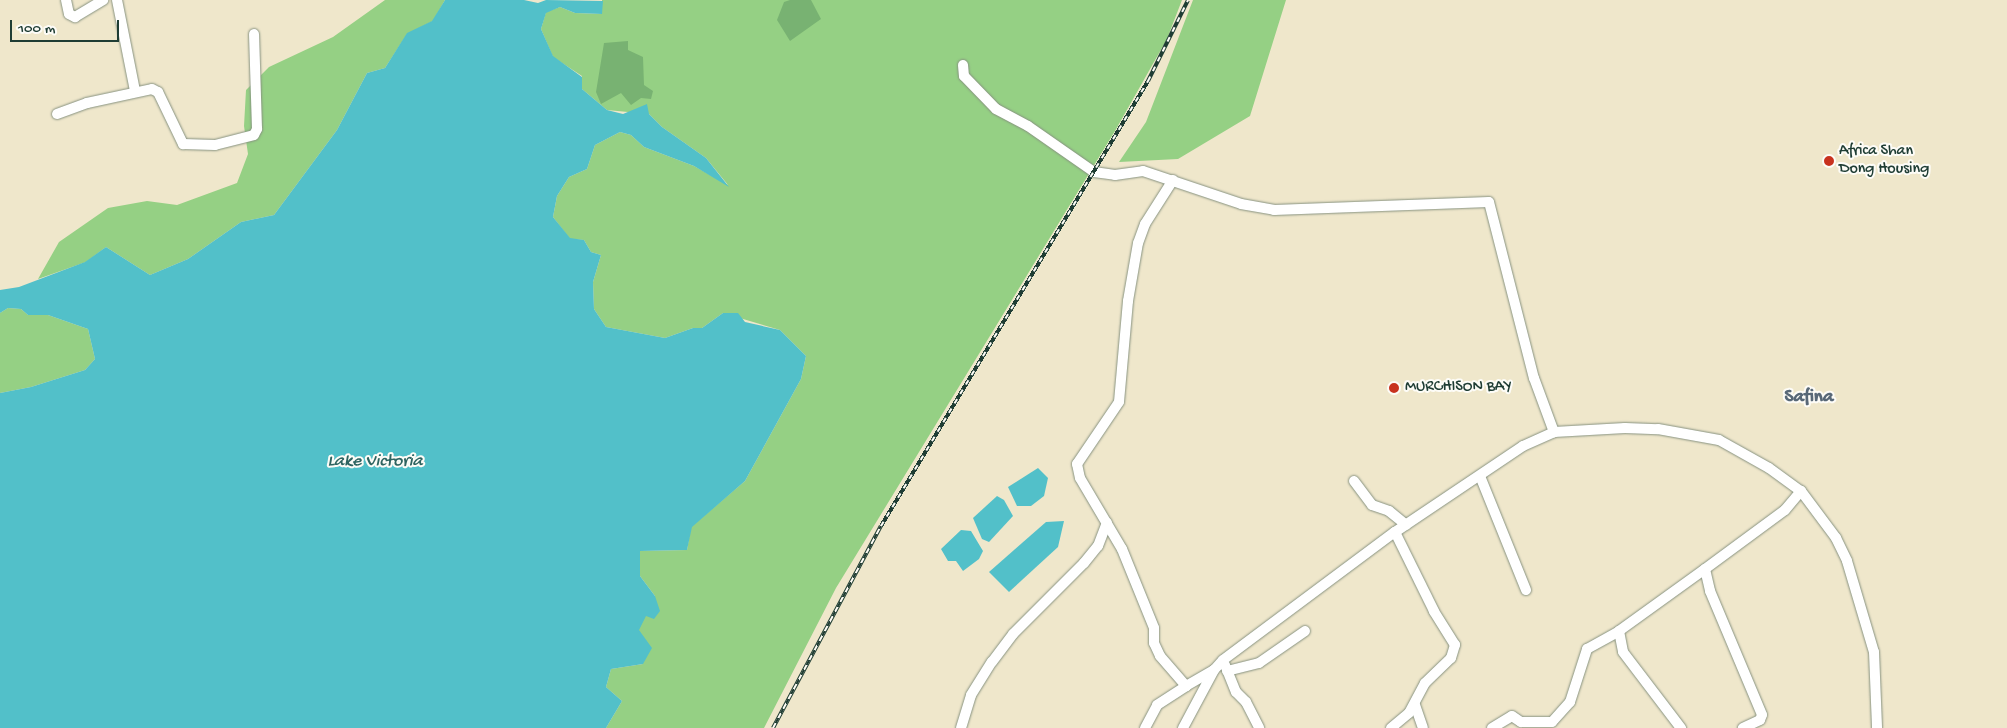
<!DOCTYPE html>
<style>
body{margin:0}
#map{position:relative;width:2007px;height:728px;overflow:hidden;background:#efe7cb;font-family:"Gochi Hand",sans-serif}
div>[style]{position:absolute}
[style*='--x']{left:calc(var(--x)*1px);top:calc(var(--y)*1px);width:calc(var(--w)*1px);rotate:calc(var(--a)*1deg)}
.green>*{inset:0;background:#95d084}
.forest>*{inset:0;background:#78b272}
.water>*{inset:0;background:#52c0c9}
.roads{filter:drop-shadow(0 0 1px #879280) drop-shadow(0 0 1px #879280)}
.minor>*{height:10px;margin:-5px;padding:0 5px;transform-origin:5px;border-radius:5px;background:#fff}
.rail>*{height:4px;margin-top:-2px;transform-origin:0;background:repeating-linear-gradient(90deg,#fdfcf7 0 5.5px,#1f3d34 0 11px);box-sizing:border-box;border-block:1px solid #1f3d34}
.dots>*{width:14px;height:14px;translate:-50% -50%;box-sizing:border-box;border:2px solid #fdfcf7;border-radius:50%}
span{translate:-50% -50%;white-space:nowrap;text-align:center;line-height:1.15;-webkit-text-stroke:4px #fdfcf7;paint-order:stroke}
.poi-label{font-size:16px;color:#1f3d34}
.left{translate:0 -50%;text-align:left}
.water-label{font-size:18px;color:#2e6461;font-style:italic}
.quarter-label{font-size:19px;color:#586877;font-weight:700}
.scale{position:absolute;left:10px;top:20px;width:109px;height:22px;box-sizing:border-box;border:2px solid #1f3d34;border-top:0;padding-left:6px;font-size:15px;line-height:18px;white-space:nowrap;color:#1f3d34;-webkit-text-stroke:4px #fdfcf7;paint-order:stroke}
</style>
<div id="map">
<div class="green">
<div style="clip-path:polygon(385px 0,445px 0,433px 21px,407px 34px,385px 68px,367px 73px,337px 130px,274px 215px,241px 222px,188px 259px,150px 275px,106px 247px,86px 262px,38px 279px,59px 242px,108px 208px,147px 201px,177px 205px,237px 183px,248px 154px,244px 126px,246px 90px,269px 67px,333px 37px)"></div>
<div style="clip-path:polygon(602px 0,1182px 0,1167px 39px,1115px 131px,836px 588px,764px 728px,606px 728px,622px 701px,606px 687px,611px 669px,643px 664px,638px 630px,655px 596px,640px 576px,640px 551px,687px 550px,691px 527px,745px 481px,801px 379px,806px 356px,780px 330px,723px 313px,702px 328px,693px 328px,665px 338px,606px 327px,594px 309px,593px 282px,601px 255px,591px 252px,584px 240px,570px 239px,553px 217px,557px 196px,569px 177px,587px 169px,595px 145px,620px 132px,631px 135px,644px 147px,694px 166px,728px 185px,706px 158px,662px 127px,649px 114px,607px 110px,582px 89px,582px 76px,553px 57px,541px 29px,546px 12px,560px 7px,575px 13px,602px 14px)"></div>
<div style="clip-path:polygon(1193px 0,1286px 0,1250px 116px,1178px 159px,1119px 162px,1146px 122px)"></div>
<div style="clip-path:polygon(8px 308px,21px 309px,28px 315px,48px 315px,88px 329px,95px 359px,85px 370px,31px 387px,0 393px,0 313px)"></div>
</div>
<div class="forest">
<div style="clip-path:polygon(790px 0,811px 0,821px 19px,790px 41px,777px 20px,784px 2px)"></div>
<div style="clip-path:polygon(628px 41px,628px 50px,643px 57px,644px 85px,653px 91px,651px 99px,641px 98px,631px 105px,621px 93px,601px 104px,596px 92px,604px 43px)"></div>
</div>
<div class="water">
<div style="clip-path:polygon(445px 0,524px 0,538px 3px,546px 0,603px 1px,602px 14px,575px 13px,560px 7px,546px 13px,541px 29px,553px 56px,582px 77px,582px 89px,607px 110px,623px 114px,647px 104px,649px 114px,662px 127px,706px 158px,729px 187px,694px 166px,644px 147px,631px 135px,620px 132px,595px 145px,587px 169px,569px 177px,557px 196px,553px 217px,570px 238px,584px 240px,591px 252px,601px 255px,593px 282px,594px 309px,606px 327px,665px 338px,693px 328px,702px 328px,723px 313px,738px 313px,745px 322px,780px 330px,806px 356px,801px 379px,745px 481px,692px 527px,687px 550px,640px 551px,640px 576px,655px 596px,660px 611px,654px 619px,646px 616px,639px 630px,652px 648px,643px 664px,611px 669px,606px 687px,622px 701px,606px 728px,0 728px,0 393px,31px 387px,85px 370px,95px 359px,88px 329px,48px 315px,28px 315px,21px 309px,8px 308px,0 313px,0 290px,19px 287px,85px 262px,106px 247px,150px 275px,188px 259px,241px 222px,274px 215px,337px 130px,367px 73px,385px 68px,407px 33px,432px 21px)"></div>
<div style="clip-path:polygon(1038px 468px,1048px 478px,1044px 496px,1031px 506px,1017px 506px,1008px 487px)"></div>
<div style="clip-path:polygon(997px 496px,1004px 500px,1013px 516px,989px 542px,982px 539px,973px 518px)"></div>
<div style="clip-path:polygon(1064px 521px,1058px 547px,1009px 592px,989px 572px,1046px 522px)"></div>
<div style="clip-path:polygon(961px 530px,971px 531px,983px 551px,979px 559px,963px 571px,956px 561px,948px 561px,941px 549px)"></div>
</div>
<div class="roads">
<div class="minor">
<div style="--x:66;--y:0;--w:14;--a:78"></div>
<div style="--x:69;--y:14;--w:7;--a:27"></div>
<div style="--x:75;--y:17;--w:33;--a:-31"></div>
<div style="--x:117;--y:0;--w:93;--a:78.8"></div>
<div style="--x:963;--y:65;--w:11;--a:85"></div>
<div style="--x:964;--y:76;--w:46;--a:45.9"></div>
<div style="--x:996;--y:109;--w:36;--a:28"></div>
<div style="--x:1028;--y:126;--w:80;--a:34.9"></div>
<div style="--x:1094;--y:172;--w:21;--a:8"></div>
<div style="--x:1115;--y:175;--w:28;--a:-8"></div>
<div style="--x:1143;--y:171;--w:103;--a:18.6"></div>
<div style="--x:1241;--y:204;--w:34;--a:10"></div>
<div style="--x:1274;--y:210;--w:215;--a:-2.1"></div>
<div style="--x:1489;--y:202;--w:182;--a:75.7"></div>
<div style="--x:1534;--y:378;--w:58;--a:69.7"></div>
<div style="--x:57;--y:114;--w:32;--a:-20"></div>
<div style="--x:87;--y:103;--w:66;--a:-12.2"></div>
<div style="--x:152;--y:89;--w:7;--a:27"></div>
<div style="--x:158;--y:92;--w:58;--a:64.3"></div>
<div style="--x:183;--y:144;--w:32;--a:2"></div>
<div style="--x:215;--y:145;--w:40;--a:-14.4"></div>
<div style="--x:254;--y:135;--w:7;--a:-63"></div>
<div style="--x:257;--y:129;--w:95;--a:-91.8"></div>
<div style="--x:1173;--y:180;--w:52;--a:122.5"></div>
<div style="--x:1145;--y:224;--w:20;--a:110"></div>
<div style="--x:1138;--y:243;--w:59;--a:99.8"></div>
<div style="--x:1128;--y:301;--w:101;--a:95.1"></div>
<div style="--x:1119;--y:402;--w:75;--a:124.1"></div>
<div style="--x:1077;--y:464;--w:14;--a:78"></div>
<div style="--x:1080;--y:478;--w:82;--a:59.4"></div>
<div style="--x:1122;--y:549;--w:85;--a:67.9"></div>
<div style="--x:1154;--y:628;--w:15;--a:90"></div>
<div style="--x:1154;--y:643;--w:14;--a:65"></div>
<div style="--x:1160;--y:656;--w:40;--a:49"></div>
<div style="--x:1186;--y:686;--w:32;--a:-30"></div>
<div style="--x:1480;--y:476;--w:123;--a:68"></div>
<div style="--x:1354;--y:481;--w:30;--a:53"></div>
<div style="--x:1372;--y:505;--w:18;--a:19"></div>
<div style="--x:1389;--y:511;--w:22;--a:39"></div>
<div style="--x:1705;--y:569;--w:23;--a:77"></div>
<div style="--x:1710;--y:591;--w:134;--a:67.2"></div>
<div style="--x:1762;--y:715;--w:5;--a:112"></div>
<div style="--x:1760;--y:720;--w:19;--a:155"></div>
<div style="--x:1619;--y:631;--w:21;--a:79"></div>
<div style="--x:1623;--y:652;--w:96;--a:52.7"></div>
<div style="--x:1225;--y:665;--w:29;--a:68"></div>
<div style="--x:1236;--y:692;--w:14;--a:45"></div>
<div style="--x:1246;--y:702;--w:29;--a:63"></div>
<div style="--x:1227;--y:671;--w:33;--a:-14"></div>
<div style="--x:1259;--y:663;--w:56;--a:-34.8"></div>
<div style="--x:1415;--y:705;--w:24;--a:71"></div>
<div style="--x:961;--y:728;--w:34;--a:-73"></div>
<div style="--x:971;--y:695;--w:39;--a:-58"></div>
<div style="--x:992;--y:662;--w:35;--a:-53"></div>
<div style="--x:1013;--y:634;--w:100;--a:-45"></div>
<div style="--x:1084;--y:563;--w:22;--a:-51"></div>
<div style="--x:1098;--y:546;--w:25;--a:-69"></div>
<div style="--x:1145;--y:728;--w:26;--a:-62"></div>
<div style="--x:1157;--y:705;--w:35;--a:-33"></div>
<div style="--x:1183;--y:728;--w:66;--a:-61.9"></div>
<div style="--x:1214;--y:670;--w:13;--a:-48"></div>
<div style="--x:1223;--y:660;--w:214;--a:-36.7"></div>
<div style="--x:1395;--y:532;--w:154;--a:-33.9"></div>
<div style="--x:1523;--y:446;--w:34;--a:-24"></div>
<div style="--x:1554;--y:432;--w:71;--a:-3.2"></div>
<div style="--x:1625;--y:428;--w:33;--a:2"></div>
<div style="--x:1658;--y:429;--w:62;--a:10.2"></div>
<div style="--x:1719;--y:440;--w:57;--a:29.2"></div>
<div style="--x:1769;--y:468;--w:39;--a:36"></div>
<div style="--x:1801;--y:491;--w:59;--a:53.3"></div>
<div style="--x:1836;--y:538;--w:25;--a:64"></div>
<div style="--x:1847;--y:561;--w:95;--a:73.5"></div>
<div style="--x:1874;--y:652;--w:76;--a:87.7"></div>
<div style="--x:1391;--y:728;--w:23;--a:-40"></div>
<div style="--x:1409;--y:713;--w:34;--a:-62"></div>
<div style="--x:1425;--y:683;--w:36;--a:-44"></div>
<div style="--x:1451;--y:658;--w:14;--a:-73"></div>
<div style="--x:1455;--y:645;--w:40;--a:-122"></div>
<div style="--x:1434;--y:611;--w:88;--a:-116.3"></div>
<div style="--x:1492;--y:728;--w:23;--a:-31"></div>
<div style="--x:1512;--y:716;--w:11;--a:34"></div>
<div style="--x:1521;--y:722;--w:31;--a:0"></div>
<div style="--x:1552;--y:722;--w:27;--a:-48"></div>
<div style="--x:1570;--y:702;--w:56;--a:-72.2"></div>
<div style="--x:1587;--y:649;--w:37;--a:-29"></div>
<div style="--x:1619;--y:631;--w:106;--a:-35.8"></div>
<div style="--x:1705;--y:569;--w:99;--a:-36.4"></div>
<div style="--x:1785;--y:510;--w:25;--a:-50"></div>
</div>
</div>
<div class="rail">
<div style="--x:773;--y:728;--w:229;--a:-61.9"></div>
<div style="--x:881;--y:526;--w:519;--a:-59.04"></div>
<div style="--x:1148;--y:81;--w:90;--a:-63.7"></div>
</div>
<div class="dots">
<div style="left:1829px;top:161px;background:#c8321e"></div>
<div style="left:1394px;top:388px;background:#c8321e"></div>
</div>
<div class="poi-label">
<span class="left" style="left:1839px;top:161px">Africa Shan<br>Dong Housing</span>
<span class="left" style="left:1405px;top:388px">MURCHISON BAY</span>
</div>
<div class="water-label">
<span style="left:375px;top:462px">Lake Victoria</span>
</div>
<div class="quarter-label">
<span style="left:1809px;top:398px">Safina</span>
</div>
<div class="scale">100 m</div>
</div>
